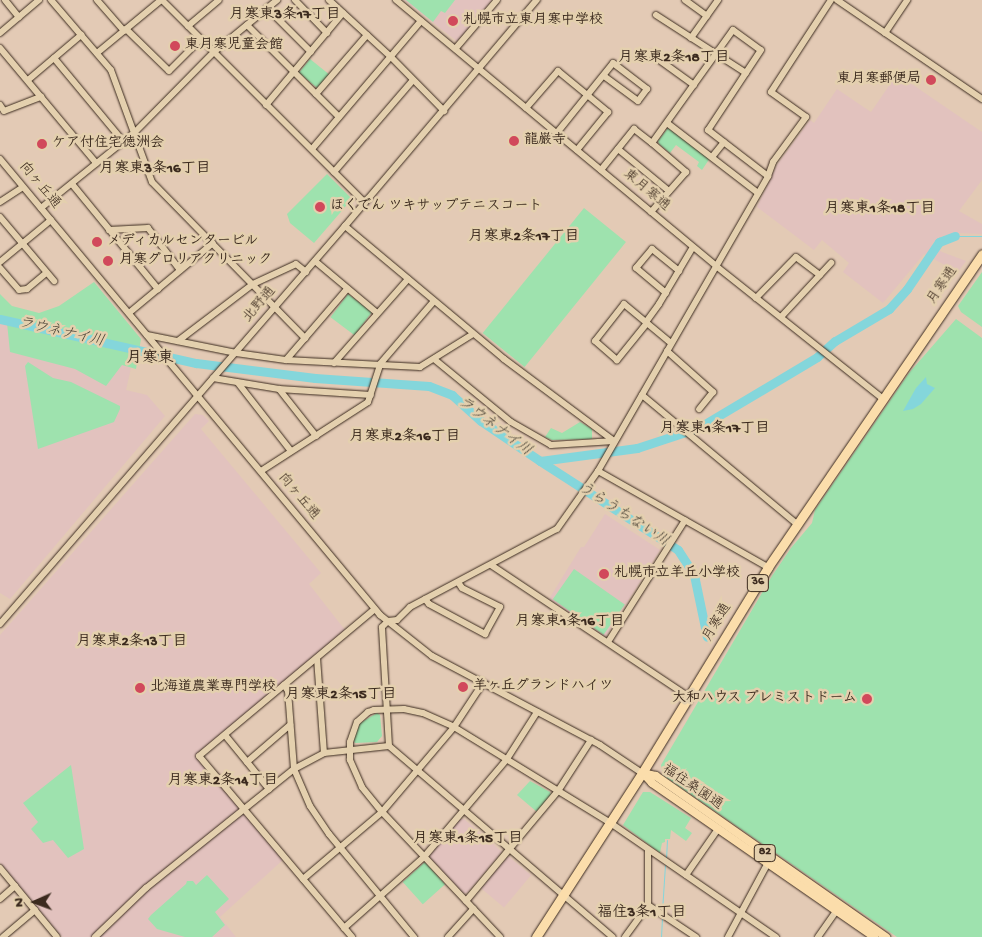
<!DOCTYPE html>
<meta charset="utf-8">
<style>
body{margin:0}
#map{position:relative;width:982px;height:937px;overflow:hidden;background:#e3cab5;font-family:"Gochi Hand","Klee One",sans-serif}
div>[style]{position:absolute}
[style*='--x']{left:calc(var(--x)*1px);top:calc(var(--y)*1px);width:calc(var(--w)*1px);rotate:calc(var(--a)*1deg)}
.built>*{inset:0;background:#e2c2be;transform-origin:0 0}
.green>*{inset:0;background:#9ee2ae;transform-origin:0 0}
.water>*{inset:0;background:#84d6db}
.stream>*{height:1px;margin:-0.5px;padding:0 0.5px;transform-origin:0.5px;border-radius:0.5px;background:#84d6db}
.river>*{height:9px;margin:-4.5px;padding:0 4.5px;transform-origin:4.5px;border-radius:4.5px;background:#84d6db}
.roads{filter:drop-shadow(0 0 1px #3b2a1e) drop-shadow(0 0 1px #3b2a1e)}
.minor>*{height:6px;margin:-3px;padding:0 3px;transform-origin:3px;border-radius:3px;background:#e4d0ae}
.major>*{height:8px;margin:-4px;padding:0 4px;transform-origin:4px;border-radius:4px;background:#fbddab}
.highway>*{height:9px;margin:-4.5px;padding:0 4.5px;transform-origin:4.5px;border-radius:4.5px;background:#fbddab}
.dots>*{width:14px;height:14px;translate:-50% -50%;box-sizing:border-box;border:2px solid #e4d0ae;border-radius:50%}
span{translate:-50% -50%;white-space:nowrap;text-align:center;line-height:1.15;-webkit-text-stroke:5px #e4d0ae;paint-order:stroke}
.shield-label span{padding:1px 4px;background:#e4d0ae;border:1px solid;border-radius:4px;-webkit-text-stroke-width:0}
.shield-label{font-size:12px;color:#3b2a1e;font-weight:700}
.poi-label{font-size:14px;color:#3b2a1e;font-weight:700}
.left{translate:0 -50%;text-align:left}
.right{translate:-100% -50%;text-align:right}
.street-label{font-size:14px;color:#3b2a1e}
.neighbourhood-label{font-size:15px;color:#3b2a1e;font-weight:700}
.water-label{font-size:15px;color:#423b31;font-style:italic}
.quarter-label{font-size:16px;color:#3b2a1e;font-weight:700}
.north{position:absolute;left:10px;top:877px;width:50px;height:50px;-webkit-text-stroke:4px #e4d0ae;paint-order:stroke;rotate:268deg;font-size:14px;font-weight:700;line-height:20px;text-align:center;color:#3b2a1e}
.north::after{content:'';display:block;margin:auto;width:18px;height:22px;background:#3b2a1e;clip-path:polygon(50% 0,100% 100%,50% 72%,0 100%)}
</style>
<div id="map">
<div class="built">
<div style="clip-path:polygon(404px 0,492px 0,458px 42px)"></div>
<div style="clip-path:polygon(897px 74px,982px 132px,982px 180px,959px 211px,982px 224px,982px 234px,961px 233px,946px 235px,938px 238px,932px 244px,942px 252px,966px 261px,958px 272px,924px 254px,883px 303px,843px 272px,849px 263px,822px 240px,814px 250px,757px 207px,777px 165px,810px 120px,814px 123px,837px 89px,871px 112px)"></div>
<div style="clip-path:polygon(0 321px,21px 325px,131px 368px,126px 390px,147px 395px,165px 416px,10px 599px,0 593px)"></div>
<div style="clip-path:polygon(195px 414px,203px 415px,209px 421px,201px 429px,321px 573px,309px 584px,345px 630px,197px 756px,285px 858px,220px 917px,236px 937px,62px 937px,0 863px,0 635px)"></div>
<div style="clip-path:polygon(605px 514px,660px 550px,606px 636px,604px 636px,549px 599px,581px 547px,584px 547px)"></div>
<div style="clip-path:polygon(460px 819px,464px 819px,502px 852px,467px 893px,463px 893px,430px 858px,430px 855px)"></div>
<div style="left:508px;top:856px;width:30px;height:42px;rotate:40deg"></div>
</div>
<div class="green">
<div style="clip-path:polygon(406px 0,455px 0,445px 13px,441px 11px,433px 22px)"></div>
<div style="left:310px;top:59px;width:26px;height:18px;rotate:39deg"></div>
<div style="clip-path:polygon(668px 128px,710px 158px,702px 170px,697px 166px,699px 162px,676px 145px,670px 153px,659px 144px,658px 141px)"></div>
<div style="clip-path:polygon(327px 174px,352px 199px,314px 243px,290px 223px,287px 214px)"></div>
<div style="left:584px;top:208px;width:54px;height:161px;rotate:39deg"></div>
<div style="clip-path:polygon(982px 272px,982px 327px,961px 312px,958px 306px)"></div>
<div style="clip-path:polygon(94px 282px,141px 339px,136px 369px,122px 365px,106px 386px,75px 369px,10px 352px,7px 323px,0 321px,0 294px,12px 306px,39px 313px,59px 306px)"></div>
<div style="left:348px;top:294px;width:30px;height:29px;rotate:37deg"></div>
<div style="clip-path:polygon(956px 319px,982px 338px,982px 937px,897px 937px,663px 775px,661px 765px,772px 576px,791px 548px,812px 523px,815px 510px,909px 373px)"></div>
<div style="clip-path:polygon(28px 362px,53px 378px,71px 382px,120px 406px,120px 409px,114px 422px,38px 449px,25px 366px)"></div>
<div style="clip-path:polygon(580px 422px,592px 429px,592px 439px,552px 440px,545px 437px,551px 428px,562px 433px)"></div>
<div style="left:574px;top:569px;width:62px;height:37px;rotate:35deg"></div>
<div style="clip-path:polygon(377px 713px,380px 715px,382px 736px,377px 742px,355px 743px,353px 740px,360px 723px)"></div>
<div style="clip-path:polygon(71px 765px,84px 849px,68px 858px,53px 840px,43px 843px,31px 829px,38px 822px,23px 803px)"></div>
<div style="clip-path:polygon(530px 781px,550px 792px,551px 796px,537px 812px,517px 795px)"></div>
<div style="clip-path:polygon(643px 792px,650px 792px,691px 818px,685px 828px,692px 833px,686px 841px,671px 830px,670px 839px,665px 839px,665px 842px,662px 843px,660px 853px,623px 825px)"></div>
<div style="left:425px;top:862px;width:30px;height:30px;rotate:48deg"></div>
<div style="clip-path:polygon(207px 875px,229px 899px,215px 912px,225px 925px,212px 937px,185px 937px,157px 929px,148px 919px,151px 915px,186px 884px,187px 881px,193px 881px,196px 885px)"></div>
</div>
<div class="water">
<div style="clip-path:polygon(926px 377px,927px 384px,935px 388px,921px 404px,913px 409px,903px 411px,916px 388px)"></div>
</div>
<div class="stream">
<div style="--x:955;--y:236;--w:27;--a:0"></div>
<div style="--x:666;--y:859;--w:19;--a:-87"></div>
<div style="--x:662;--y:911;--w:46;--a:-86.3"></div>
<div style="--x:661;--y:937;--w:19;--a:-87"></div>
</div>
<div class="river">
<div style="--x:0;--y:319;--w:201;--a:12.7"></div>
<div style="--x:196;--y:363;--w:120;--a:7.2"></div>
<div style="--x:315;--y:378;--w:114;--a:4"></div>
<div style="--x:429;--y:386;--w:25;--a:21"></div>
<div style="--x:452;--y:395;--w:39;--a:42"></div>
<div style="--x:481;--y:421;--w:71;--a:34.1"></div>
<div style="--x:540;--y:461;--w:164;--a:32.8"></div>
<div style="--x:678;--y:550;--w:30;--a:57"></div>
<div style="--x:694;--y:575;--w:63;--a:78.2"></div>
<div style="--x:540;--y:461;--w:98;--a:-7.6"></div>
<div style="--x:637;--y:448;--w:64;--a:-18.2"></div>
<div style="--x:698;--y:428;--w:139;--a:-30.8"></div>
<div style="--x:817;--y:357;--w:24;--a:-42"></div>
<div style="--x:835;--y:341;--w:63;--a:-30.7"></div>
<div style="--x:889;--y:309;--w:27;--a:-48"></div>
<div style="--x:907;--y:289;--w:57;--a:-55.8"></div>
<div style="--x:939;--y:242;--w:17;--a:-21"></div>
</div>
<div class="roads">
<div class="minor">
<div style="--x:5;--y:0;--w:22;--a:51"></div>
<div style="--x:51;--y:0;--w:92;--a:49.4"></div>
<div style="--x:111;--y:70;--w:119;--a:69.9"></div>
<div style="--x:152;--y:182;--w:219;--a:45.6"></div>
<div style="--x:97;--y:0;--w:41;--a:48.9"></div>
<div style="--x:162;--y:0;--w:287;--a:45"></div>
<div style="--x:295;--y:0;--w:46;--a:45.9"></div>
<div style="--x:329;--y:0;--w:84;--a:42.6"></div>
<div style="--x:391;--y:57;--w:76;--a:45.5"></div>
<div style="--x:396;--y:0;--w:416;--a:39.7"></div>
<div style="--x:716;--y:266;--w:213;--a:38.5"></div>
<div style="--x:685;--y:0;--w:27;--a:36"></div>
<div style="--x:837;--y:0;--w:176;--a:34.3"></div>
<div style="--x:267;--y:8;--w:62;--a:45"></div>
<div style="--x:656;--y:15;--w:107;--a:32.8"></div>
<div style="--x:247;--y:25;--w:130;--a:45"></div>
<div style="--x:188;--y:26;--w:40;--a:-40"></div>
<div style="--x:126;--y:29;--w:60;--a:44.3"></div>
<div style="--x:169;--y:71;--w:45;--a:-45"></div>
<div style="--x:0;--y:33;--w:51;--a:-40.2"></div>
<div style="--x:885;--y:33;--w:40;--a:-56"></div>
<div style="--x:691;--y:38;--w:47;--a:-54.6"></div>
<div style="--x:0;--y:48;--w:150;--a:50.1"></div>
<div style="--x:456;--y:48;--w:63;--a:-49.5"></div>
<div style="--x:97;--y:53;--w:83;--a:-39.6"></div>
<div style="--x:651;--y:54;--w:53;--a:35.8"></div>
<div style="--x:54;--y:58;--w:108;--a:50.3"></div>
<div style="--x:28;--y:80;--w:70;--a:-40.3"></div>
<div style="--x:316;--y:94;--w:78;--a:-49.2"></div>
<div style="--x:0;--y:105;--w:7;--a:56"></div>
<div style="--x:4;--y:111;--w:40;--a:-21"></div>
<div style="--x:266;--y:105;--w:120;--a:-50.1"></div>
<div style="--x:526;--y:108;--w:49;--a:-49.1"></div>
<div style="--x:558;--y:71;--w:65;--a:39.4"></div>
<div style="--x:608;--y:112;--w:49;--a:129.2"></div>
<div style="--x:667;--y:123;--w:115;--a:37.6"></div>
<div style="--x:556;--y:134;--w:91;--a:-51.2"></div>
<div style="--x:613;--y:63;--w:43;--a:37.4"></div>
<div style="--x:647;--y:89;--w:15;--a:127"></div>
<div style="--x:638;--y:101;--w:42;--a:-143.7"></div>
<div style="--x:652;--y:143;--w:139;--a:-54.4"></div>
<div style="--x:733;--y:30;--w:34;--a:36"></div>
<div style="--x:761;--y:50;--w:96;--a:123.5"></div>
<div style="--x:708;--y:130;--w:76;--a:37.5"></div>
<div style="--x:312;--y:149;--w:168;--a:-49.6"></div>
<div style="--x:618;--y:149;--w:66;--a:39.5"></div>
<div style="--x:712;--y:157;--w:19;--a:-51"></div>
<div style="--x:0;--y:159;--w:594;--a:50.19"></div>
<div style="--x:380;--y:615;--w:66;--a:38.3"></div>
<div style="--x:432;--y:656;--w:190;--a:27.9"></div>
<div style="--x:600;--y:745;--w:50;--a:33.7"></div>
<div style="--x:601;--y:170;--w:53;--a:-51.2"></div>
<div style="--x:634;--y:129;--w:23;--a:38"></div>
<div style="--x:652;--y:143;--w:45;--a:40.5"></div>
<div style="--x:686;--y:172;--w:53;--a:131.2"></div>
<div style="--x:334;--y:172;--w:121;--a:-49.3"></div>
<div style="--x:72;--y:184;--w:136;--a:50.7"></div>
<div style="--x:0;--y:202;--w:27;--a:-33"></div>
<div style="--x:41;--y:208;--w:119;--a:-38.9"></div>
<div style="--x:134;--y:133;--w:114;--a:-45.4"></div>
<div style="--x:214;--y:52;--w:82;--a:-39.5"></div>
<div style="--x:0;--y:217;--w:84;--a:49.8"></div>
<div style="--x:345;--y:226;--w:207;--a:39.9"></div>
<div style="--x:504;--y:359;--w:137;--a:36.7"></div>
<div style="--x:109;--y:230;--w:39;--a:-3"></div>
<div style="--x:148;--y:228;--w:53;--a:52.7"></div>
<div style="--x:315;--y:261;--w:81;--a:40"></div>
<div style="--x:0;--y:262;--w:66;--a:-39.5"></div>
<div style="--x:0;--y:268;--w:29;--a:49"></div>
<div style="--x:19;--y:290;--w:8;--a:-7"></div>
<div style="--x:27;--y:289;--w:25;--a:-40"></div>
<div style="--x:666;--y:293;--w:39;--a:-140"></div>
<div style="--x:636;--y:268;--w:25;--a:-50"></div>
<div style="--x:652;--y:249;--w:35;--a:39"></div>
<div style="--x:756;--y:298;--w:57;--a:-45.7"></div>
<div style="--x:796;--y:257;--w:30;--a:37"></div>
<div style="--x:129;--y:313;--w:109;--a:-39.8"></div>
<div style="--x:781;--y:317;--w:74;--a:-47.2"></div>
<div style="--x:646;--y:322;--w:22;--a:-54"></div>
<div style="--x:659;--y:304;--w:66;--a:-59.2"></div>
<div style="--x:647;--y:323;--w:48;--a:129"></div>
<div style="--x:617;--y:360;--w:29;--a:-139"></div>
<div style="--x:595;--y:341;--w:47;--a:-51.9"></div>
<div style="--x:624;--y:304;--w:61;--a:39.7"></div>
<div style="--x:147;--y:335;--w:91;--a:11.4"></div>
<div style="--x:236;--y:353;--w:50;--a:8"></div>
<div style="--x:286;--y:360;--w:134;--a:3"></div>
<div style="--x:420;--y:367;--w:62;--a:-31.9"></div>
<div style="--x:178;--y:341;--w:94;--a:-37.2"></div>
<div style="--x:253;--y:284;--w:47;--a:-24.9"></div>
<div style="--x:296;--y:264;--w:13;--a:39"></div>
<div style="--x:667;--y:351;--w:62;--a:41.7"></div>
<div style="--x:713;--y:392;--w:22;--a:129"></div>
<div style="--x:434;--y:359;--w:99;--a:39.3"></div>
<div style="--x:511;--y:422;--w:46;--a:29.9"></div>
<div style="--x:551;--y:445;--w:63;--a:-3.6"></div>
<div style="--x:286;--y:360;--w:94;--a:-49.3"></div>
<div style="--x:334;--y:363;--w:112;--a:-48.6"></div>
<div style="--x:213;--y:378;--w:67;--a:9.5"></div>
<div style="--x:279;--y:389;--w:92;--a:3.7"></div>
<div style="--x:238;--y:383;--w:86;--a:52.1"></div>
<div style="--x:279;--y:389;--w:60;--a:51.8"></div>
<div style="--x:642;--y:395;--w:202;--a:39.8"></div>
<div style="--x:261;--y:471;--w:127;--a:-32.8"></div>
<div style="--x:368;--y:402;--w:40;--a:-72"></div>
<div style="--x:380;--y:364;--w:83;--a:-49.4"></div>
<div style="--x:598;--y:471;--w:195;--a:29.5"></div>
<div style="--x:491;--y:565;--w:238;--a:33.7"></div>
<div style="--x:425;--y:599;--w:6;--a:51"></div>
<div style="--x:429;--y:604;--w:64;--a:28.2"></div>
<div style="--x:485;--y:634;--w:31;--a:-61"></div>
<div style="--x:500;--y:607;--w:42;--a:-153.4"></div>
<div style="--x:462;--y:588;--w:7;--a:-124"></div>
<div style="--x:0;--y:624;--w:527;--a:-49.08"></div>
<div style="--x:345;--y:226;--w:297;--a:-49.7"></div>
<div style="--x:608;--y:642;--w:144;--a:-57.7"></div>
<div style="--x:317;--y:658;--w:95;--a:85.8"></div>
<div style="--x:284;--y:685;--w:7;--a:56"></div>
<div style="--x:288;--y:691;--w:78;--a:85.6"></div>
<div style="--x:294;--y:769;--w:40;--a:66.6"></div>
<div style="--x:310;--y:806;--w:34;--a:56"></div>
<div style="--x:329;--y:834;--w:134;--a:50.5"></div>
<div style="--x:225;--y:735;--w:70;--a:50.8"></div>
<div style="--x:389;--y:746;--w:294;--a:40.5"></div>
<div style="--x:247;--y:762;--w:57;--a:-40.7"></div>
<div style="--x:0;--y:868;--w:89;--a:50.4"></div>
<div style="--x:686;--y:875;--w:56;--a:-55.2"></div>
<div style="--x:303;--y:879;--w:104;--a:-40.3"></div>
<div style="--x:382;--y:812;--w:111;--a:-49.7"></div>
<div style="--x:454;--y:727;--w:53;--a:-56.6"></div>
<div style="--x:0;--y:899;--w:20;--a:-41"></div>
<div style="--x:466;--y:901;--w:143;--a:-50.1"></div>
<div style="--x:558;--y:791;--w:61;--a:-57.1"></div>
<div style="--x:648;--y:905;--w:58;--a:33.7"></div>
<div style="--x:344;--y:928;--w:107;--a:-41.6"></div>
<div style="--x:424;--y:857;--w:128;--a:-49.7"></div>
<div style="--x:507;--y:759;--w:56;--a:-57.4"></div>
<div style="--x:3;--y:937;--w:42;--a:-40.2"></div>
<div style="--x:95;--y:937;--w:71;--a:-43.9"></div>
<div style="--x:146;--y:888;--w:190;--a:-38.8"></div>
<div style="--x:294;--y:769;--w:34;--a:-28"></div>
<div style="--x:324;--y:753;--w:65;--a:-6.1"></div>
<div style="--x:389;--y:746;--w:119;--a:-93.4"></div>
<div style="--x:382;--y:627;--w:8;--a:-45"></div>
<div style="--x:388;--y:621;--w:9;--a:-6"></div>
<div style="--x:397;--y:620;--w:18;--a:-45"></div>
<div style="--x:410;--y:607;--w:166;--a:-28"></div>
<div style="--x:557;--y:529;--w:71;--a:-54.7"></div>
<div style="--x:598;--y:471;--w:340;--a:-60"></div>
<div style="--x:768;--y:176;--w:15;--a:-70"></div>
<div style="--x:773;--y:162;--w:56;--a:-53.7"></div>
<div style="--x:806;--y:117;--w:43;--a:-144.5"></div>
<div style="--x:771;--y:92;--w:110;--a:-56.9"></div>
<div style="--x:352;--y:937;--w:237;--a:-130.2"></div>
<div style="--x:199;--y:756;--w:229;--a:-39.9"></div>
<div style="--x:448;--y:937;--w:38;--a:-48"></div>
<div style="--x:500;--y:937;--w:172;--a:-133.3"></div>
<div style="--x:382;--y:812;--w:32;--a:-129"></div>
<div style="--x:362;--y:787;--w:30;--a:-114"></div>
<div style="--x:350;--y:760;--w:18;--a:-90"></div>
<div style="--x:350;--y:742;--w:21;--a:-71"></div>
<div style="--x:357;--y:722;--w:15;--a:-42"></div>
<div style="--x:368;--y:712;--w:6;--a:-18"></div>
<div style="--x:374;--y:710;--w:30;--a:-2"></div>
<div style="--x:404;--y:709;--w:19;--a:12"></div>
<div style="--x:423;--y:713;--w:34;--a:24"></div>
<div style="--x:454;--y:727;--w:182;--a:31.5"></div>
<div style="--x:609;--y:822;--w:203;--a:34.6"></div>
<div style="--x:625;--y:937;--w:39;--a:-54"></div>
<div style="--x:648;--y:905;--w:55;--a:-90"></div>
<div style="--x:728;--y:937;--w:86;--a:-61.7"></div>
<div style="--x:818;--y:937;--w:37;--a:-55"></div>
</div>
<div class="major">
<div style="--x:642;--y:773;--w:14;--a:12"></div>
<div style="--x:656;--y:776;--w:281;--a:35"></div>
<div style="--x:644;--y:774;--w:12;--a:48"></div>
<div style="--x:652;--y:783;--w:270;--a:34.7"></div>
</div>
<div class="highway">
<div style="--x:536;--y:937;--w:195;--a:-57.1"></div>
<div style="--x:642;--y:773;--w:241;--a:-58.5"></div>
<div style="--x:768;--y:567;--w:379;--a:-55.6"></div>
</div>
</div>
<div class="dots">
<div style="left:453px;top:21px;background:#d1495b"></div>
<div style="left:175px;top:46px;background:#d1495b"></div>
<div style="left:931px;top:80px;background:#d1495b"></div>
<div style="left:514px;top:141px;background:#d1495b"></div>
<div style="left:42px;top:144px;background:#d1495b"></div>
<div style="left:320px;top:207px;background:#d1495b"></div>
<div style="left:97px;top:242px;background:#d1495b"></div>
<div style="left:108px;top:261px;background:#d1495b"></div>
<div style="left:604px;top:574px;background:#d1495b"></div>
<div style="left:463px;top:687px;background:#d1495b"></div>
<div style="left:140px;top:688px;background:#d1495b"></div>
<div style="left:867px;top:699px;background:#d1495b"></div>
</div>
<div class="shield-label">
<span style="left:758px;top:583px">36</span>
<span style="left:765px;top:853px">82</span>
</div>
<div class="poi-label">
<span class="left" style="left:463px;top:21px">札幌市立東月寒中学校</span>
<span class="left" style="left:185px;top:46px">東月寒児童会館</span>
<span class="right" style="left:921px;top:80px">東月寒郵便局</span>
<span class="left" style="left:524px;top:141px">龍巌寺</span>
<span class="left" style="left:52px;top:144px">ケア付住宅徳洲会</span>
<span class="left" style="left:330px;top:207px">ほくでん ツキサップテニスコート</span>
<span class="left" style="left:107px;top:242px">メディカルセンタービル</span>
<span class="left" style="left:119px;top:261px">月寒グロリアクリニック</span>
<span class="left" style="left:614px;top:574px">札幌市立羊丘小学校</span>
<span class="left" style="left:473px;top:687px">羊ヶ丘グランドハイツ</span>
<span class="left" style="left:150px;top:688px">北海道農業専門学校</span>
<span class="right" style="left:857px;top:699px">大和ハウス プレミストドーム</span>
</div>
<div class="street-label">
<span style="left:39px;top:186px;rotate:50deg">向ヶ丘通</span>
<span style="left:646px;top:191px;rotate:40deg">東月寒通</span>
<span style="left:943px;top:286px;rotate:-56deg">月寒通</span>
<span style="left:260px;top:305px;rotate:-49deg">北野通</span>
<span style="left:298px;top:497px;rotate:50deg">向ヶ丘通</span>
<span style="left:718px;top:623px;rotate:-59deg">月寒通</span>
<span style="left:692px;top:788px;rotate:34deg">福住桑園通</span>
</div>
<div class="neighbourhood-label">
<span style="left:285px;top:16px">月寒東3条17丁目</span>
<span style="left:674px;top:59px">月寒東2条18丁目</span>
<span style="left:155px;top:170px">月寒東3条16丁目</span>
<span style="left:880px;top:210px">月寒東1条18丁目</span>
<span style="left:524px;top:238px">月寒東2条17丁目</span>
<span style="left:715px;top:430px">月寒東1条17丁目</span>
<span style="left:405px;top:438px">月寒東2条16丁目</span>
<span style="left:570px;top:623px">月寒東1条16丁目</span>
<span style="left:132px;top:643px">月寒東2条13丁目</span>
<span style="left:341px;top:696px">月寒東2条15丁目</span>
<span style="left:223px;top:782px">月寒東2条14丁目</span>
<span style="left:468px;top:840px">月寒東1条15丁目</span>
<span style="left:642px;top:914px">福住3条1丁目</span>
</div>
<div class="water-label">
<span style="left:61px;top:333px;rotate:13deg">ラウネナイ川</span>
<span style="left:494px;top:427px;rotate:37deg">ラウネナイ川</span>
<span style="left:623px;top:515px;rotate:33deg">うらうちない川</span>
</div>
<div class="quarter-label">
<span style="left:150px;top:360px">月寒東</span>
</div>
<div class="north">N</div>
</div>
